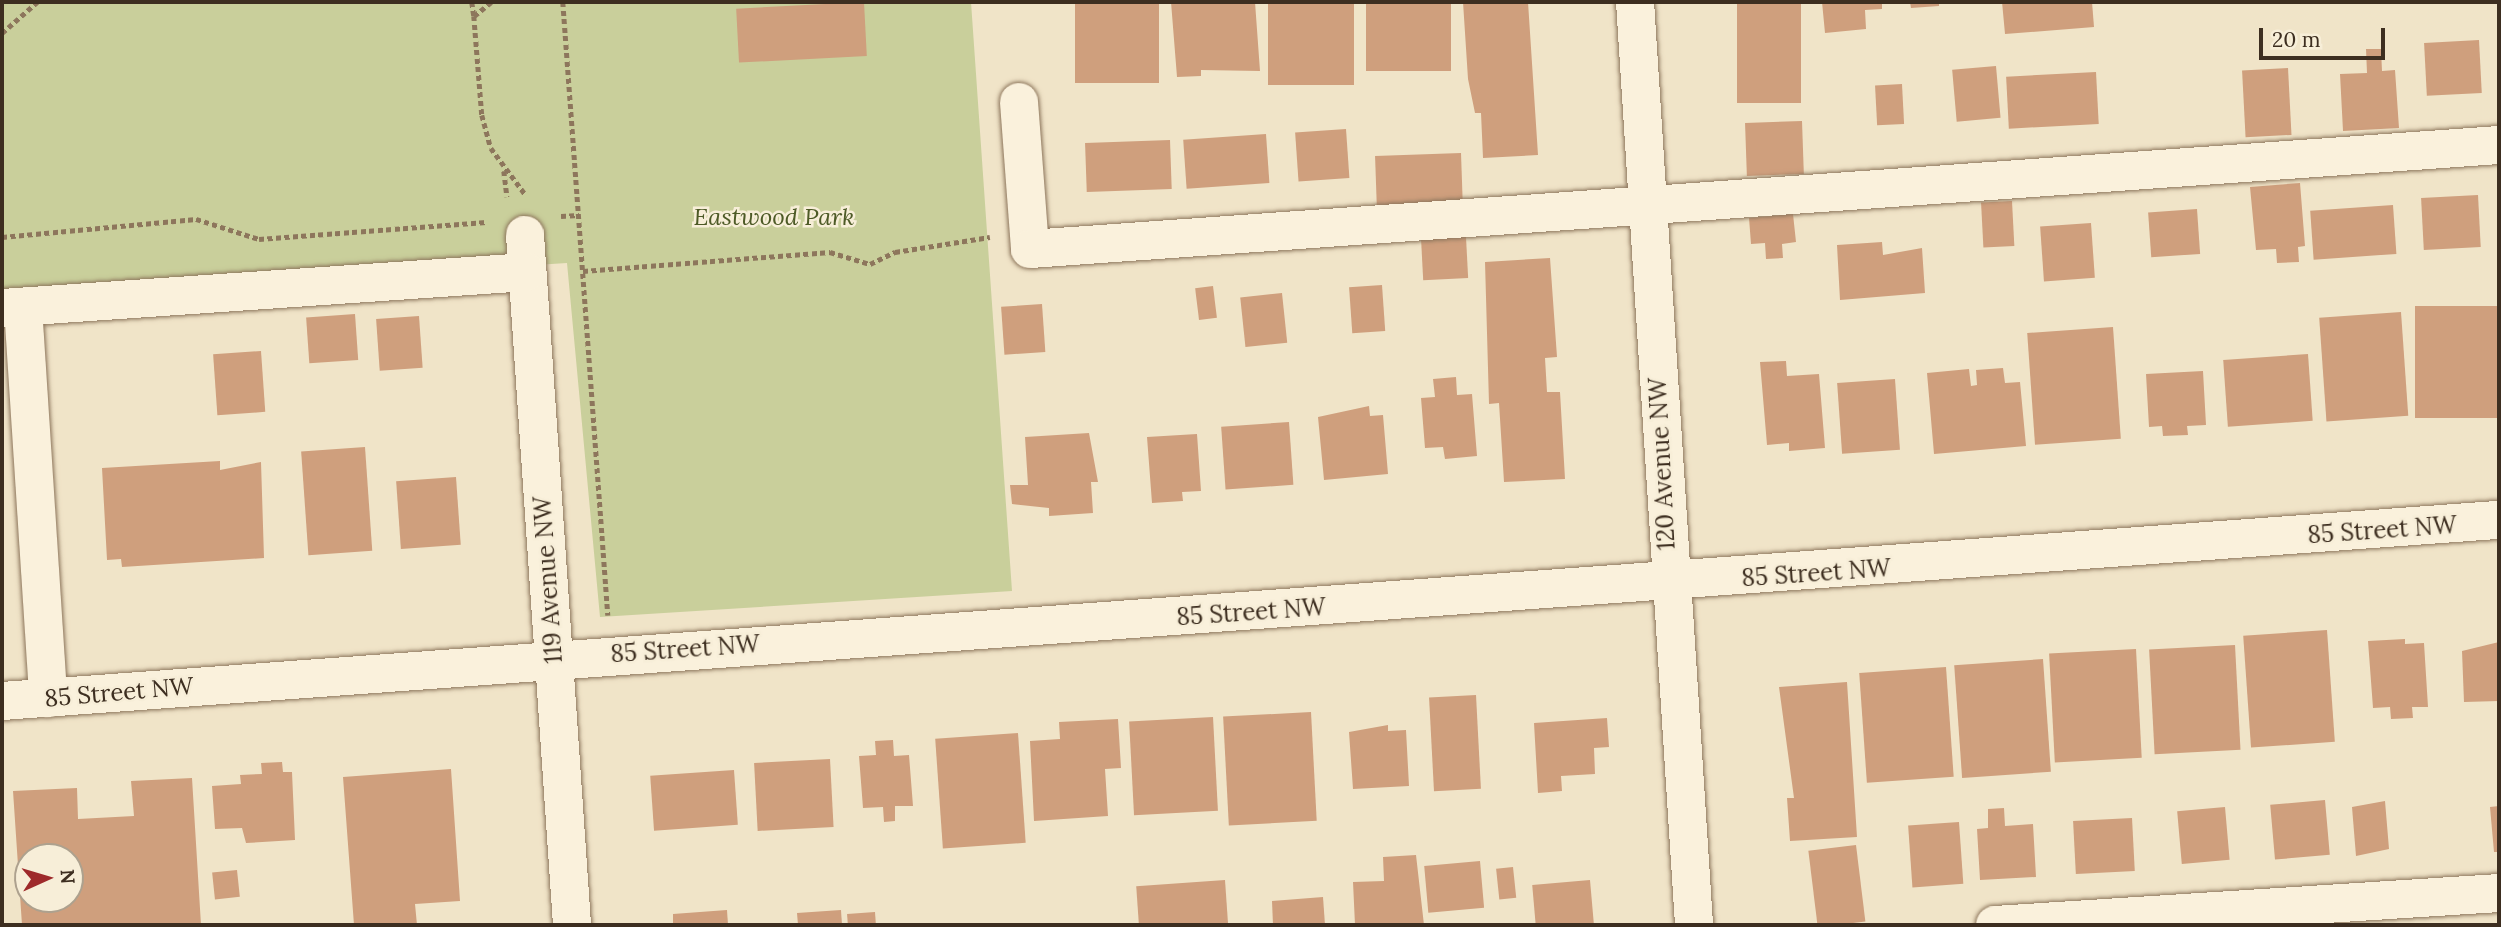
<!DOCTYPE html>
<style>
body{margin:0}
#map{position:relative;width:2501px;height:927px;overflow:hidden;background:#f0e4c8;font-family:Lora,serif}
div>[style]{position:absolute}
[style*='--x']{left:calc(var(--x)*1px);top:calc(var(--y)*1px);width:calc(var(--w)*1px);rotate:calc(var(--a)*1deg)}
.green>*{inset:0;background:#c9cf9b}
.building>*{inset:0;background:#cf9f7d;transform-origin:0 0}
.path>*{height:4.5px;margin-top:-2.25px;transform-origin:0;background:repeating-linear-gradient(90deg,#8d765c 0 5px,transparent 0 8.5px)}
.roads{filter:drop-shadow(0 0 2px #8d765c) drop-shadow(0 0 2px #8d765c)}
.minor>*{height:38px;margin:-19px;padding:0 19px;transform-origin:19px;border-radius:19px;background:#faf1dc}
span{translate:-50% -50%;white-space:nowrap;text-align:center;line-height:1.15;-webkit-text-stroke:5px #f7eed8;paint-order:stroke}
.park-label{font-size:24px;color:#4d5a26;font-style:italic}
.street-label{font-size:24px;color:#3d2e20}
.frame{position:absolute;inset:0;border:4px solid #3d2e20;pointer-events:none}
.north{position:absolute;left:14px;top:843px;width:70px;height:70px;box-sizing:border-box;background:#f7eed8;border:2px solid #ada18e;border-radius:50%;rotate:86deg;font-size:19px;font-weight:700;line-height:28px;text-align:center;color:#3d2e20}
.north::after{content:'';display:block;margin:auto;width:24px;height:32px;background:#9e2a2b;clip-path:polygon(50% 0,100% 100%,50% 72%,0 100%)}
.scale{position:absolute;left:2259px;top:28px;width:126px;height:32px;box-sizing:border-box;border:4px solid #3d2e20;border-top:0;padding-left:9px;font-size:21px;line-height:24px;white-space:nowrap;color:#3d2e20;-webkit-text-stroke:5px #f7eed8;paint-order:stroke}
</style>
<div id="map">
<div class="green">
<div style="clip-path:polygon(2px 2px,971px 2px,1012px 591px,600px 617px,567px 263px,2px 299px)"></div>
</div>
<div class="building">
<div style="left:864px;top:2px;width:54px;height:128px;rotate:87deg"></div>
<div style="left:1075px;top:2px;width:84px;height:81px"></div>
<div style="clip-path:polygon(1171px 2px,1255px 2px,1260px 71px,1201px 70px,1201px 76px,1177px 77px)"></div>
<div style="left:1268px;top:2px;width:86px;height:83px"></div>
<div style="left:1366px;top:2px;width:85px;height:69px"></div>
<div style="clip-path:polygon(1463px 2px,1528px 2px,1538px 155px,1483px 158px,1481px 113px,1475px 113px,1468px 79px)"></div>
<div style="left:1737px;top:2px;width:64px;height:101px"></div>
<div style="clip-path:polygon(1822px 2px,1882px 2px,1882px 9px,1865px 10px,1866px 29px,1825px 33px)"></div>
<div style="clip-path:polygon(1910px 2px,1939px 2px,1939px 6px,1911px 8px)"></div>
<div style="clip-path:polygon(2002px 2px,2092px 2px,2094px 27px,2005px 34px)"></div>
<div style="left:2479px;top:40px;width:53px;height:55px;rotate:87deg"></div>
<div style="clip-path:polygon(2366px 49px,2381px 49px,2382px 71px,2395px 70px,2399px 128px,2343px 131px,2340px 74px,2367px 73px)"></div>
<div style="left:1996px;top:66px;width:52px;height:44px;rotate:85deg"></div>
<div style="left:2288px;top:68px;width:67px;height:46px;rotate:87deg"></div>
<div style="left:2096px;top:72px;width:52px;height:90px;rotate:87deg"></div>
<div style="left:1902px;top:84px;width:40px;height:27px;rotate:87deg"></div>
<div style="left:1802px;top:121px;width:53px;height:57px;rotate:88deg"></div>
<div style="left:1346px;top:129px;width:49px;height:51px;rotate:86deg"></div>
<div style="left:1266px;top:134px;width:49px;height:83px;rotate:86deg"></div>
<div style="left:1170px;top:140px;width:49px;height:85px;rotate:88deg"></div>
<div style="left:1461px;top:153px;width:51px;height:86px;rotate:88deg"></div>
<div style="clip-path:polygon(2300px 183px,2305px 246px,2298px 247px,2299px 262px,2277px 263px,2276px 249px,2256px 250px,2250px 187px)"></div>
<div style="left:2478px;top:195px;width:52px;height:57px;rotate:87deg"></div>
<div style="left:2012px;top:201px;width:45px;height:31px;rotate:87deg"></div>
<div style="left:2393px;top:205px;width:49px;height:83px;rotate:86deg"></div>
<div style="left:2197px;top:209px;width:45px;height:49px;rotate:86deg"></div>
<div style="clip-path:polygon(1793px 214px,1796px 242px,1782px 244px,1783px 258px,1766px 259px,1765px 243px,1751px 244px,1749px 218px)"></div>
<div style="left:2091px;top:223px;width:55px;height:51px;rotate:86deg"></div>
<div style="left:1466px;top:237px;width:41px;height:45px;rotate:87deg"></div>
<div style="clip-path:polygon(1882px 242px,1883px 255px,1922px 248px,1925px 293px,1840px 300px,1837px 245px)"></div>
<div style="clip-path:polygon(1550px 258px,1557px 357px,1545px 358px,1547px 392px,1560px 392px,1565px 479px,1504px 482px,1499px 403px,1489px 404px,1485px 262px)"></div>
<div style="left:1382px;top:285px;width:46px;height:33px;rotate:86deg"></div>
<div style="left:1213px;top:286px;width:32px;height:18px;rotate:83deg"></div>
<div style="left:1282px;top:293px;width:50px;height:42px;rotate:84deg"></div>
<div style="left:1042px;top:304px;width:48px;height:41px;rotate:86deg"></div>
<div style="left:2499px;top:306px;width:112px;height:84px;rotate:90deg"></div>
<div style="left:2401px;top:312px;width:104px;height:82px;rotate:86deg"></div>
<div style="left:355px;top:314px;width:46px;height:49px;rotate:86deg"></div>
<div style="left:419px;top:316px;width:52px;height:43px;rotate:86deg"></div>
<div style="left:2113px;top:327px;width:112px;height:86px;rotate:86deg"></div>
<div style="left:261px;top:351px;width:61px;height:48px;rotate:86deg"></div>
<div style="left:2308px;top:354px;width:67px;height:85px;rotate:86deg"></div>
<div style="clip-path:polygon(1786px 361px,1787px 376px,1819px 374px,1825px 448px,1789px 451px,1789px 443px,1767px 445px,1760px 362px)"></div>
<div style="clip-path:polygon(2003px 368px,2005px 383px,2020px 382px,2026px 446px,1934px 454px,1927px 373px,1969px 369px,1971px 386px,1977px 385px,1976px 370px)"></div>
<div style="clip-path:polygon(2203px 371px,2206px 425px,2187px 426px,2188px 435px,2163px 436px,2162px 426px,2149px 427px,2146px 374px)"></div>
<div style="clip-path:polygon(1456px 377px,1457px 395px,1472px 394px,1477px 456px,1445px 459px,1443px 447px,1425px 448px,1421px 398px,1435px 397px,1433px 379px)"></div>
<div style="left:1895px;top:379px;width:71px;height:58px;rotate:86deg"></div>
<div style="clip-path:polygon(1369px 406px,1370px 416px,1383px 415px,1388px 474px,1324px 480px,1318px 417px)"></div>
<div style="left:1289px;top:422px;width:63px;height:68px;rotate:86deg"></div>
<div style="clip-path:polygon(1089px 433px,1098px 482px,1091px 482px,1093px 513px,1049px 516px,1049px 508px,1012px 504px,1010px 485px,1028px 485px,1025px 437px)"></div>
<div style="clip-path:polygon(1197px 434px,1201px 491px,1182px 492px,1183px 501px,1152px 503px,1147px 437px)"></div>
<div style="left:365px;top:447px;width:104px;height:64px;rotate:86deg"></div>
<div style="clip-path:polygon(220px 461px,220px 470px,261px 462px,264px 558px,122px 567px,121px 559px,107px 560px,102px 468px)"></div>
<div style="left:456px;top:477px;width:68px;height:60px;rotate:86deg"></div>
<div style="left:2327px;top:630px;width:112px;height:84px;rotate:86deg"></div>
<div style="clip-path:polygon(2405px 639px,2405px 644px,2424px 643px,2428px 707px,2412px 707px,2413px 718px,2391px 719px,2390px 707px,2373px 708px,2368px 641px)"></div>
<div style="clip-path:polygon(2499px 642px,2499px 701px,2464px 702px,2462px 651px)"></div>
<div style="left:2235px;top:645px;width:105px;height:86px;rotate:87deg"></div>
<div style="left:2136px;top:649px;width:109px;height:87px;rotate:87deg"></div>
<div style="left:2043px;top:659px;width:113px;height:89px;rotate:86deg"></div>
<div style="left:1946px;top:667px;width:110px;height:87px;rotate:86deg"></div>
<div style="clip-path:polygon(1847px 682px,1857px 837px,1790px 841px,1787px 798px,1794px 798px,1779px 687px)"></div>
<div style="left:1476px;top:695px;width:94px;height:47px;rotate:87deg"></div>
<div style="left:1311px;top:712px;width:109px;height:88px;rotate:87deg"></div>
<div style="left:1213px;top:717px;width:94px;height:84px;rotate:87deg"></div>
<div style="clip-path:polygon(1607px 718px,1609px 747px,1594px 748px,1595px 774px,1561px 776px,1562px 791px,1538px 793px,1534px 723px)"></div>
<div style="clip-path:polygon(1118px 719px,1121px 768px,1105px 769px,1108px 816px,1034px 821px,1030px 741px,1060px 739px,1059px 722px)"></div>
<div style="clip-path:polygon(1388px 725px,1388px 731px,1406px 730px,1409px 786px,1353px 789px,1349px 732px)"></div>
<div style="left:1018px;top:733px;width:110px;height:83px;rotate:86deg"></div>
<div style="clip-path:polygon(893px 740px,894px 756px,909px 755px,913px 806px,895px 806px,895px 821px,884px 822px,883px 807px,863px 808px,859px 756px,876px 755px,875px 741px)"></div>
<div style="left:830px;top:759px;width:68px;height:76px;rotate:87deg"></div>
<div style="clip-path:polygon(282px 762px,283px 772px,292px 772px,295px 840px,246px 843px,242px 828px,215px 829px,212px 786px,241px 784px,240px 775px,262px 774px,261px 763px)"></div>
<div style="clip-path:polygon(451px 769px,460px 901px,415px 904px,417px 925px,354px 925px,343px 777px)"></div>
<div style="left:734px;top:770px;width:55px;height:84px;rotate:86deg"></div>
<div style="clip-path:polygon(evenodd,192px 778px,201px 925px,22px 925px,13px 791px,77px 788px,78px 819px,134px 816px,131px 781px,192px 778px,28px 857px,70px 857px,70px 899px,28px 899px,28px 857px)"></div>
<div style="left:2325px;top:800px;width:55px;height:55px;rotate:85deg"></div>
<div style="clip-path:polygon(2385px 801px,2389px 849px,2356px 856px,2352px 807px)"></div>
<div style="clip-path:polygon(2499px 806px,2499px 852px,2494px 852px,2490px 807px)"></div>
<div style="left:2225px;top:807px;width:53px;height:48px;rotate:85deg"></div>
<div style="clip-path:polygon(2004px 808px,2005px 826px,2033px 824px,2036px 877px,1980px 880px,1977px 829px,1988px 828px,1988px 809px)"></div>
<div style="left:2132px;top:818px;width:53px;height:59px;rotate:87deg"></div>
<div style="left:1959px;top:822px;width:62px;height:51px;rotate:86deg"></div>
<div style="left:1856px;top:845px;width:77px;height:48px;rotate:83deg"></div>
<div style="clip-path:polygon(1416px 855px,1424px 925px,1355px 925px,1353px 882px,1384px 881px,1383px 857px)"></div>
<div style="left:1480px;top:861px;width:47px;height:56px;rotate:85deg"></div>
<div style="left:1513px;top:867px;width:31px;height:17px;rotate:84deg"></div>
<div style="left:237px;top:870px;width:27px;height:25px;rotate:84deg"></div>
<div style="left:1225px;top:880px;width:45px;height:89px;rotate:86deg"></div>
<div style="left:1590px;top:880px;width:45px;height:58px;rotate:85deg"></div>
<div style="clip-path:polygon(1323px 897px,1325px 925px,1273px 925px,1272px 901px)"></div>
<div style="clip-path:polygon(727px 910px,728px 925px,673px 925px,673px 914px)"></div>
<div style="clip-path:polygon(841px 910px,842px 925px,798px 925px,797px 913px)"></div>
<div style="left:875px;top:912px;width:13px;height:28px;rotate:86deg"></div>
</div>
<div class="path">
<div style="--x:472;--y:2;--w:14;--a:82"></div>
<div style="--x:474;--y:16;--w:22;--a:-39"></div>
<div style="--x:563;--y:2;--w:615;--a:85.8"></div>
<div style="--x:474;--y:16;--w:99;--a:85.4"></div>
<div style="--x:482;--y:115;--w:34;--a:75"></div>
<div style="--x:491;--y:148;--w:57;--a:53.5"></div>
<div style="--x:2;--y:33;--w:47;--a:-41.5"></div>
<div style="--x:504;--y:171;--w:26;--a:83"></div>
<div style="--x:561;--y:216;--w:18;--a:-3"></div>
<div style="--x:2;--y:237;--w:195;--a:-5.3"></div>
<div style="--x:196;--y:219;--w:66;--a:17.6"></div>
<div style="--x:259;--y:239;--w:228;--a:-4.3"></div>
<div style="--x:583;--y:271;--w:248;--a:-4.4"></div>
<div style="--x:830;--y:252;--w:42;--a:16.7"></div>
<div style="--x:870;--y:264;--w:28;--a:-26"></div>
<div style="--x:895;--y:252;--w:96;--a:-9"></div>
</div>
<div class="roads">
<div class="minor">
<div style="--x:1635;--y:2;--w:925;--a:86.34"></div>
<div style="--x:1019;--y:102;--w:147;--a:85.7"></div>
<div style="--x:1030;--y:249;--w:1473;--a:-4.05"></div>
<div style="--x:525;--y:235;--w:692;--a:86.1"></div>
<div style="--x:23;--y:307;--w:392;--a:86.3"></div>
<div style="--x:2;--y:308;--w:526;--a:-3.92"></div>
<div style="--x:2;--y:701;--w:2504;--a:-4.15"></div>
<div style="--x:1995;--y:925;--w:505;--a:-3.63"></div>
</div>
</div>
<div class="park-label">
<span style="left:774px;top:217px">Eastwood Park</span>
</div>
<div class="street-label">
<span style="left:1662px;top:464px;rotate:-93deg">120 Avenue NW</span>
<span style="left:2382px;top:530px;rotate:-4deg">85 Street NW</span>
<span style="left:1816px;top:573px;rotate:-4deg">85 Street NW</span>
<span style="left:548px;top:580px;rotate:-94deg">119 Avenue NW</span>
<span style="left:1251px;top:612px;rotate:-4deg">85 Street NW</span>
<span style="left:685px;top:649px;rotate:-4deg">85 Street NW</span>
<span style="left:119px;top:692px;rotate:-5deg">85 Street NW</span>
</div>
<div class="frame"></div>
<div class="north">N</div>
<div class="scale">20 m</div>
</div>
